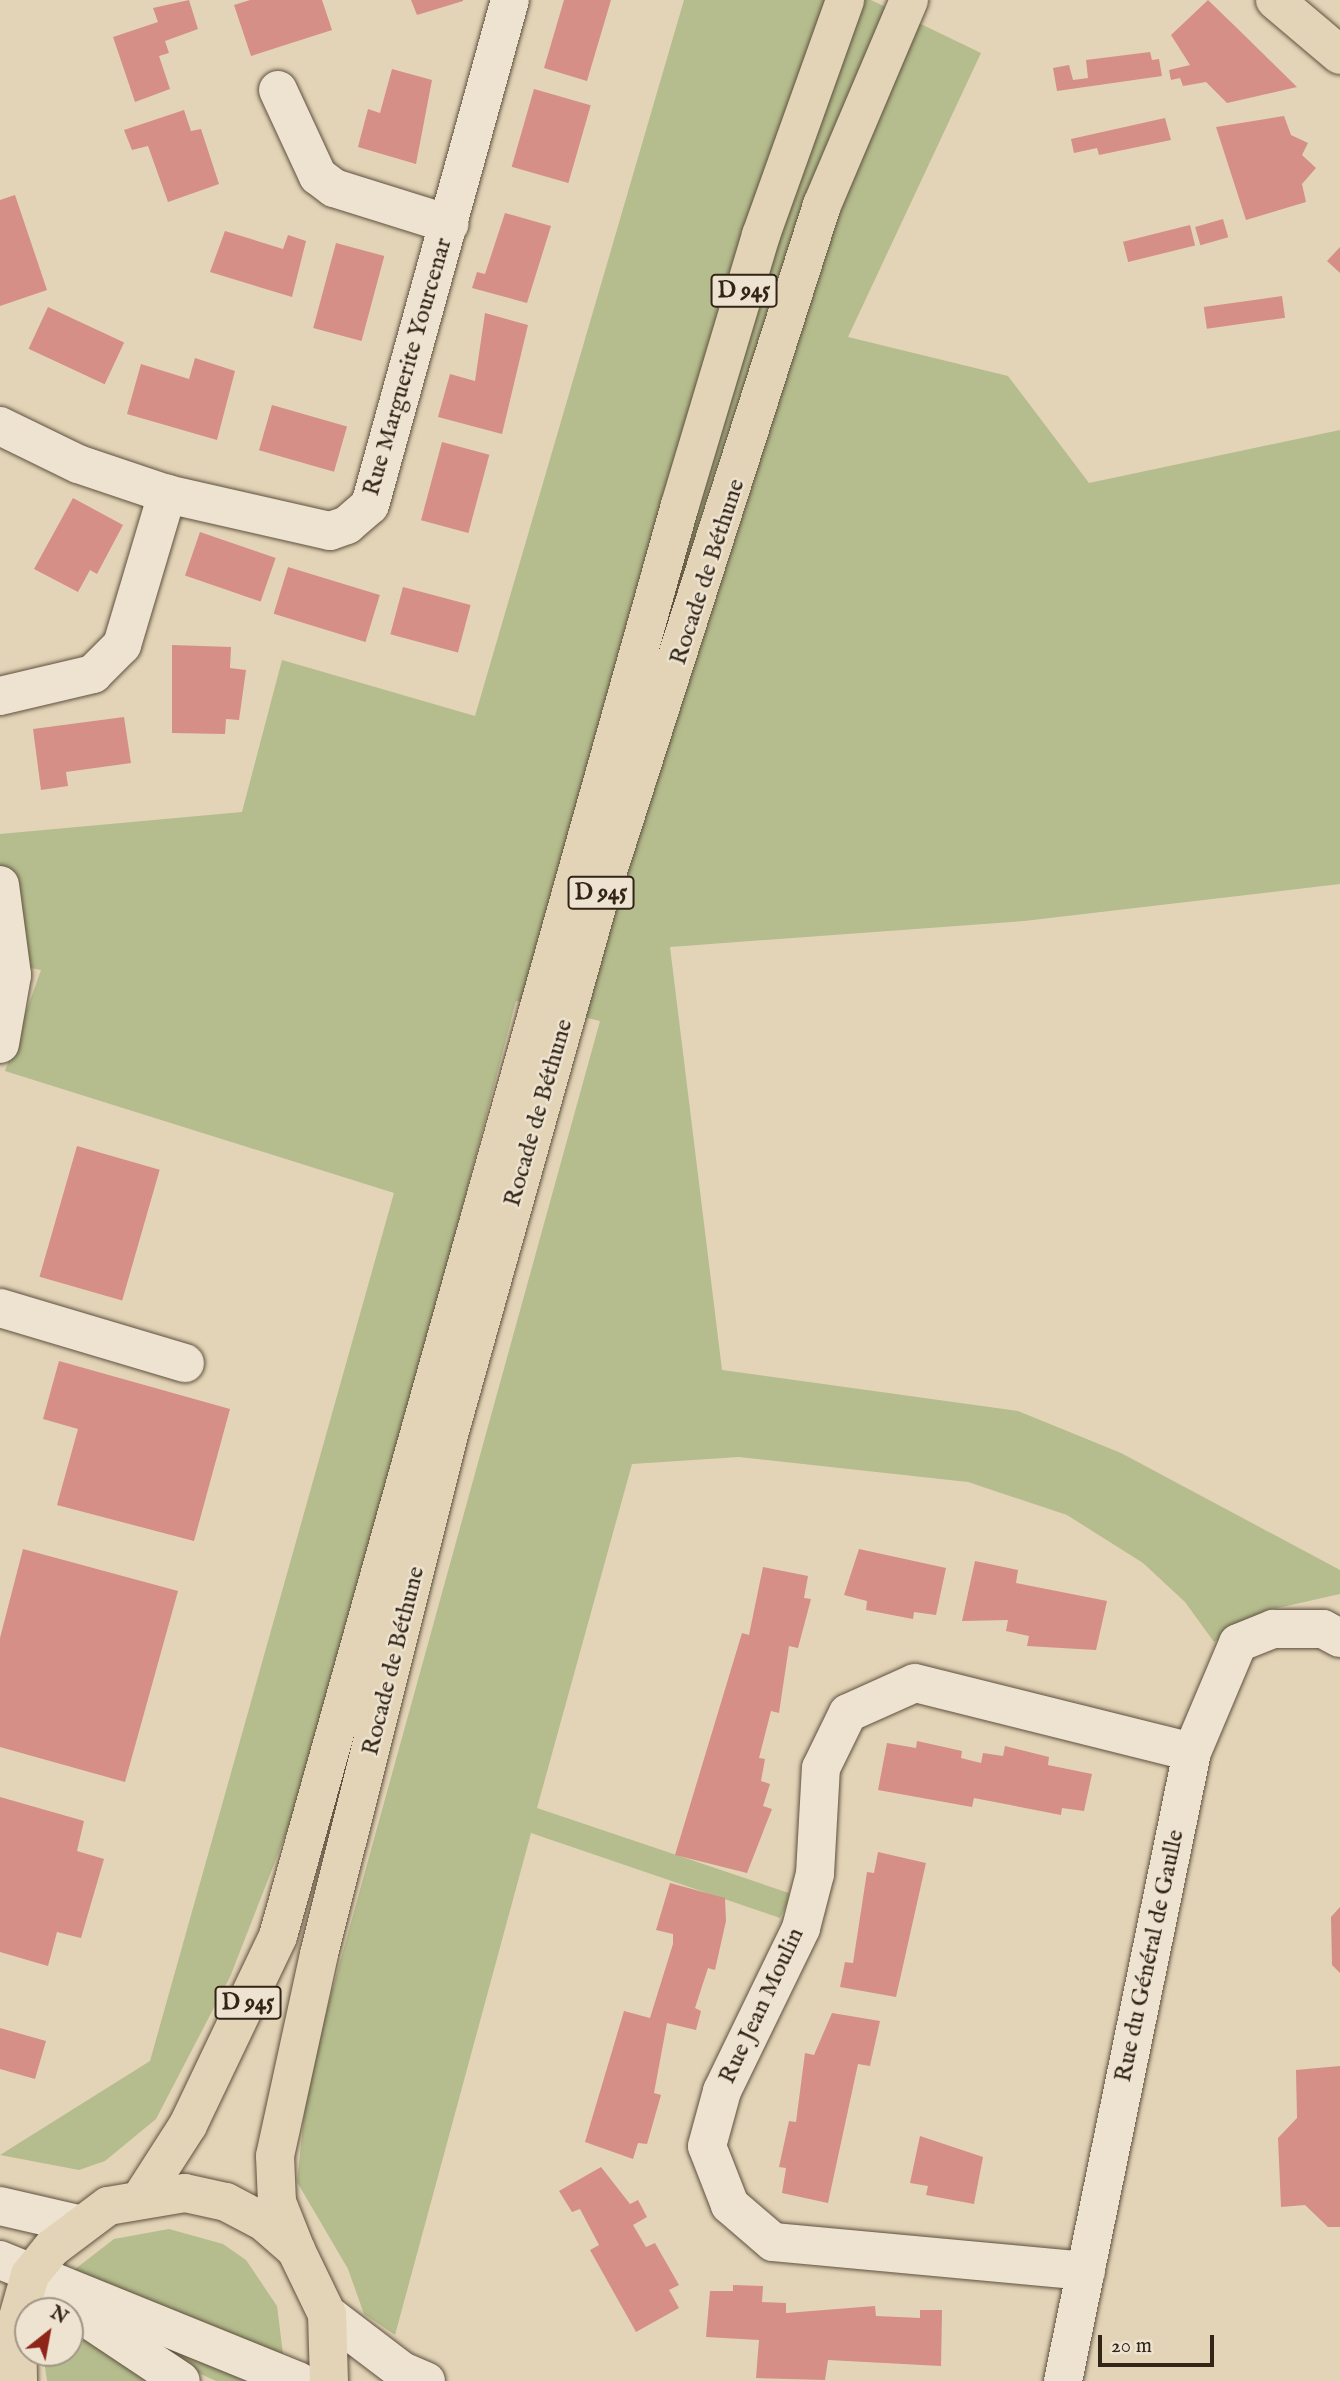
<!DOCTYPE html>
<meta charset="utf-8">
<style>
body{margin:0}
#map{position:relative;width:1340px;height:2381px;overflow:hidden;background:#e3d4b7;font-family:"IM FELL English",serif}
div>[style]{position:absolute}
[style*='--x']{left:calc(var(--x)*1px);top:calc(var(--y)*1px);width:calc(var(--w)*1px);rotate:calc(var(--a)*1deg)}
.green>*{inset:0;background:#b5bc8d}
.building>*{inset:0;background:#d58f86;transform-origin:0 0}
.roads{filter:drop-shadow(0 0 2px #5e513f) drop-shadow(0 0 2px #5e513f)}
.minor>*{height:38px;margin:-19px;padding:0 19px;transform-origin:19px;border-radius:19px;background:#ede3d0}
.major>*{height:38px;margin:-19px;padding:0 19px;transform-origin:19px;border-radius:19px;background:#e3d4b7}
span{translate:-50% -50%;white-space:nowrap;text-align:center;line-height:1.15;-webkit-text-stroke:5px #ede3d0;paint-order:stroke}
.shield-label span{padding:2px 5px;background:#ede3d0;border:2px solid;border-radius:5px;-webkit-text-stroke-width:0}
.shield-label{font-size:23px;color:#322517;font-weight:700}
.street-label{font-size:24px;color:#322517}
.north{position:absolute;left:14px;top:2297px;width:70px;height:70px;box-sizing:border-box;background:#ede3d0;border:2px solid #a29786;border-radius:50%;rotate:31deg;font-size:19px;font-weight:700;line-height:28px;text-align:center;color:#322517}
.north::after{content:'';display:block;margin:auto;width:24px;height:32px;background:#8f2418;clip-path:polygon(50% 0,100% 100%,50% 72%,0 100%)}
.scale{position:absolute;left:1098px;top:2335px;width:116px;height:32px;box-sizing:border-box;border:4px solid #322517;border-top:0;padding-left:9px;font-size:21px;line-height:24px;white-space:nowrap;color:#322517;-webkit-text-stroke:5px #ede3d0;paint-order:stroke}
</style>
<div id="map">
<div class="green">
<div style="clip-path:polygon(684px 0,871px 0,981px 53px,848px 337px,1008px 376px,1089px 483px,1340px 430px,1340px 884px,1024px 921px,670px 947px,722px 1370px,1018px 1411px,1121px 1453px,1340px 1570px,1340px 1594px,1265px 1611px,1214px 1642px,1185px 1602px,1143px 1563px,1067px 1515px,968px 1482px,739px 1457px,632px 1464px,537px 1808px,789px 1893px,787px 1903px,780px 1918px,531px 1833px,395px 2335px,364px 2314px,348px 2269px,297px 2182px,308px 2078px,600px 1021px,516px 1001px,326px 1731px,230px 1977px,156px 2119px,105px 2161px,79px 2170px,0 2155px,150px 2061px,394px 1193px,5px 1071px,41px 970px,0 962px,0 834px,242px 812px,282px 660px,475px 716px)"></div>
<div style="clip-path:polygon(169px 2229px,223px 2244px,246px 2260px,277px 2306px,284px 2362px,70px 2273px,114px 2239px)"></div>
<div style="clip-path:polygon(107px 2321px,257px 2381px,216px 2381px,133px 2343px)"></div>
<div style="clip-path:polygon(70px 2329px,161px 2381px,47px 2381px,43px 2353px,70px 2353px)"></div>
</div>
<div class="building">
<div style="clip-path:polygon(189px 0,198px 29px,165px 41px,169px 53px,159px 56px,170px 89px,135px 102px,113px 37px,158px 22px,153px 8px)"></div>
<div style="clip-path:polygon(250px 0,322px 0,332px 30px,251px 56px,234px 5px)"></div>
<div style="clip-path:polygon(411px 0,463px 0,463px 1px,417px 15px)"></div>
<div style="clip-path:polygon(564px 0,611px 0,587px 81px,544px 68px)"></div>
<div style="clip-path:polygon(1208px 0,1241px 32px,1297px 87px,1227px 103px,1206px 82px,1183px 86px,1180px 78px,1171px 80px,1169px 70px,1190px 65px,1171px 35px)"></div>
<div style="clip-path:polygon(1150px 52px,1152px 60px,1159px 59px,1162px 76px,1057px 91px,1053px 68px,1069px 65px,1073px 80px,1088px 78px,1086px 60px)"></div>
<div style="clip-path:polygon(392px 69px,432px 80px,416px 164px,358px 147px,368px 109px,380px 113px)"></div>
<div style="left:534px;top:89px;width:59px;height:81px;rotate:16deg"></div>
<div style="clip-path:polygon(184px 110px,191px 131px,201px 129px,219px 184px,168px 202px,148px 146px,132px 150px,124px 130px)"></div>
<div style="clip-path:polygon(1284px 116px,1291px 135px,1308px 143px,1302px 155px,1316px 168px,1302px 184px,1306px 202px,1246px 220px,1216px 127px)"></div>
<div style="clip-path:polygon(1165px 118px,1171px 140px,1099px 155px,1097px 148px,1074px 153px,1071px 139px)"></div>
<div style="clip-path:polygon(15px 195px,47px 290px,0 306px,0 200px)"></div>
<div style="clip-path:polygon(505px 213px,551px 226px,527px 303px,472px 288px,477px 272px,485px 274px)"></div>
<div style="left:1223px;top:219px;width:19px;height:29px;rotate:74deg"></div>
<div style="left:1190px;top:225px;width:21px;height:69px;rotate:76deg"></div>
<div style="clip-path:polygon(225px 231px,283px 249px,288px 235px,306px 241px,292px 297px,210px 272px)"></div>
<div style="left:336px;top:243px;width:50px;height:88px;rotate:15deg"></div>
<div style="clip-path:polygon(1340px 247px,1340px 273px,1327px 261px)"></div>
<div style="left:1282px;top:296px;width:22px;height:79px;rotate:82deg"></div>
<div style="left:48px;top:307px;width:84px;height:46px;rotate:25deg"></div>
<div style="clip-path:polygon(485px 313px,528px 325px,502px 434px,438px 417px,450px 374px,475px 381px)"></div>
<div style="clip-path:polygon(195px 358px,235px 371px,217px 440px,127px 414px,141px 364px,189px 379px)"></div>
<div style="left:272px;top:405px;width:78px;height:47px;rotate:16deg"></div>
<div style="left:442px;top:442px;width:49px;height:81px;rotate:15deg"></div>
<div style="clip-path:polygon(73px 498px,123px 525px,97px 574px,90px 570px,78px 592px,34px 569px)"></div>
<div style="left:200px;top:532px;width:80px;height:46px;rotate:19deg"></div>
<div style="left:288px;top:567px;width:96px;height:49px;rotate:17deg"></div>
<div style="left:403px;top:587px;width:70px;height:49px;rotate:15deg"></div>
<div style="clip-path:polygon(172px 645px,231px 647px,230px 668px,246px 670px,239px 720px,226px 719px,225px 734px,172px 733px)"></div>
<div style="clip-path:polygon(124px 717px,131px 763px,66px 772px,68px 786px,41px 790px,33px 729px)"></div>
<div style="left:77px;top:1146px;width:86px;height:136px;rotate:16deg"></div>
<div style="clip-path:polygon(59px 1361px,230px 1409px,194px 1541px,57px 1505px,78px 1429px,43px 1419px)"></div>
<div style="clip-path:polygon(23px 1549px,178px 1591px,125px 1782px,0 1747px,0 1638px)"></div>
<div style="clip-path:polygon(859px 1549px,946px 1568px,936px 1615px,914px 1612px,913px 1619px,866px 1610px,867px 1601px,844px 1595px)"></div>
<div style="clip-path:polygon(975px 1561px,1018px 1570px,1016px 1583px,1107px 1601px,1096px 1650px,1027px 1646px,1029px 1636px,1006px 1631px,1008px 1620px,962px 1621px)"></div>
<div style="clip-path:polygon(763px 1567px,808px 1576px,804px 1598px,811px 1599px,798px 1648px,789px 1646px,779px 1713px,771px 1711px,759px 1758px,765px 1759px,761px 1781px,770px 1784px,763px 1806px,772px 1809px,747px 1873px,675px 1855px,742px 1633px,749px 1635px)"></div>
<div style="clip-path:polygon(917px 1741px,962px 1751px,961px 1758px,981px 1763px,983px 1753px,1003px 1756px,1005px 1746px,1049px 1757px,1048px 1765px,1092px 1774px,1084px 1811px,1062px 1808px,1061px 1815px,974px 1798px,972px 1807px,878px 1790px,887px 1743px,916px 1748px)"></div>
<div style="clip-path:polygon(0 1797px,84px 1821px,77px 1851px,104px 1859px,81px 1938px,57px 1932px,48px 1966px,0 1952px)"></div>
<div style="clip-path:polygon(878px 1852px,926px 1863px,896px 1997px,840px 1987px,845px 1962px,853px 1963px,867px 1872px,874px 1873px)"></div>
<div style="clip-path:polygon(670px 1883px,725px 1898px,726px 1921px,715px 1970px,708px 1968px,695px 2008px,701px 2011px,696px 2030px,667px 2023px,654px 2093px,661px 2095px,647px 2144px,638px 2143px,633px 2159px,585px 2142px,624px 2011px,650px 2018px,673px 1944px,673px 1934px,656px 1930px)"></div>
<div style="clip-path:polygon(1340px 1907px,1340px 1973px,1332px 1965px,1331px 1917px)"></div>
<div style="clip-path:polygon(832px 2013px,880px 2021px,870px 2066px,858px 2064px,828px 2203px,782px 2193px,786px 2168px,779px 2167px,789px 2121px,796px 2122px,805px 2053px,814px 2055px)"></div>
<div style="clip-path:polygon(0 2028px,46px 2041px,35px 2079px,0 2069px)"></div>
<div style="clip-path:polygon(1340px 2066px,1340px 2227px,1328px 2227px,1305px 2205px,1281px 2207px,1278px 2138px,1297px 2118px,1296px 2070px)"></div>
<div style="clip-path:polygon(920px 2136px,983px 2157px,974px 2204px,926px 2195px,928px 2186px,910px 2183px)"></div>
<div style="clip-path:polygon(601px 2167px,630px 2204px,638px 2200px,647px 2217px,633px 2225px,646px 2247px,655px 2243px,679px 2285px,669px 2290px,679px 2308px,636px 2332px,590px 2250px,599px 2245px,580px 2209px,572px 2212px,559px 2191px)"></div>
<div style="clip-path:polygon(733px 2285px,763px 2286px,762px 2302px,786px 2303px,786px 2313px,875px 2306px,876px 2316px,920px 2318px,920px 2310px,942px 2310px,941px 2366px,828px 2360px,825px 2380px,756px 2378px,759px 2340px,706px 2337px,710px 2291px,733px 2291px)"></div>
</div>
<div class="roads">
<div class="minor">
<div style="--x:278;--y:90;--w:95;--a:65.1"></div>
<div style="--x:318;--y:176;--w:20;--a:37"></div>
<div style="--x:334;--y:188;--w:121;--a:17.4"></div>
<div style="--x:0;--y:426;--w:87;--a:26"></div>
<div style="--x:78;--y:464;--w:94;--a:18.6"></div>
<div style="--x:0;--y:696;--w:96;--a:-13.3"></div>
<div style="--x:93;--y:674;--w:41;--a:-45"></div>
<div style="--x:122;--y:645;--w:158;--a:-73.4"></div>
<div style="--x:167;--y:494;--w:167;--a:12.8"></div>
<div style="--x:330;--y:531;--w:18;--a:-19"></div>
<div style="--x:347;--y:525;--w:30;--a:-41"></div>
<div style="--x:370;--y:505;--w:524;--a:-74.51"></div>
<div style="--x:0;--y:885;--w:91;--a:82.4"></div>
<div style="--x:12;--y:975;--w:70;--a:99.9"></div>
<div style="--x:0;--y:1308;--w:193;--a:16.6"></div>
<div style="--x:0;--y:2206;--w:80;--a:13"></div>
<div style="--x:0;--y:2260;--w:322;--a:22.1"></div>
<div style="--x:1086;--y:2271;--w:314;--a:-174.7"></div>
<div style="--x:773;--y:2242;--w:57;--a:-139.3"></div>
<div style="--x:730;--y:2205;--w:63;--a:-111.3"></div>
<div style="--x:707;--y:2146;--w:57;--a:-74.7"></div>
<div style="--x:722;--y:2091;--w:181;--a:-64.1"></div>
<div style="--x:801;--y:1928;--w:56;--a:-75.5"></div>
<div style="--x:815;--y:1874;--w:106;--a:-86.8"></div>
<div style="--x:821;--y:1768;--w:61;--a:-63.9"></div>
<div style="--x:848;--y:1713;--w:73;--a:-24.1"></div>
<div style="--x:915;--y:1683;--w:285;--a:14"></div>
<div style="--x:55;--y:2297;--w:151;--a:33.7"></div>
<div style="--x:327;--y:2314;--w:94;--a:37.2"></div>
<div style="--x:402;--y:2371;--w:26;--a:23"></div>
<div style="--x:1063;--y:2381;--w:642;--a:-78.41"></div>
<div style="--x:1192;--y:1752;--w:118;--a:-67.1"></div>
<div style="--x:1238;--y:1643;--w:38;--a:-22"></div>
<div style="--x:1273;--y:1629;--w:50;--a:0"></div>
<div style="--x:1323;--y:1629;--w:19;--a:28"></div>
</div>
<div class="major">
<div style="--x:1275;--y:0;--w:85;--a:40.2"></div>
<div style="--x:143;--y:2195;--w:83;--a:-57.3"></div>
<div style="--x:188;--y:2125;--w:209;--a:-64.5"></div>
<div style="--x:278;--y:1936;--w:1486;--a:-74.31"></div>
<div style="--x:680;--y:505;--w:282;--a:-73.3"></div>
<div style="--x:761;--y:235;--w:250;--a:-70.3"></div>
<div style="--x:296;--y:2250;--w:52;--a:-111.6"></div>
<div style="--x:277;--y:2202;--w:46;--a:-92.5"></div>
<div style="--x:275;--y:2156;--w:207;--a:-77.7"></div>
<div style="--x:319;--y:1954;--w:539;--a:-75.94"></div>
<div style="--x:450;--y:1431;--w:556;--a:-74.34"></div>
<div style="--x:600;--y:896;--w:726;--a:-72.19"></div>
<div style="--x:822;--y:205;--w:223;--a:-67"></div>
<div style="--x:18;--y:2381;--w:60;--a:-91"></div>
<div style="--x:17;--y:2321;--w:48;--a:-74.2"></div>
<div style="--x:30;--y:2275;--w:35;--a:-51"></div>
<div style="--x:52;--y:2248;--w:70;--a:-36.9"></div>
<div style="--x:108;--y:2206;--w:78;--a:-9.6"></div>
<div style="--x:185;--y:2193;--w:42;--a:12.4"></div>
<div style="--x:226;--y:2202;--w:43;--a:27.8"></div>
<div style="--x:264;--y:2222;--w:43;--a:41.2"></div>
<div style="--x:296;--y:2250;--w:71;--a:64.2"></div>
<div style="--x:327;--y:2314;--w:67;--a:88.3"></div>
</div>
</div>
<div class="shield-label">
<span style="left:744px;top:291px">D 945</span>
<span style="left:601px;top:893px">D 945</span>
<span style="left:248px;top:2003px">D 945</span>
</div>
<div class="street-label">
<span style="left:408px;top:367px;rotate:-74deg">Rue Marguerite Yourcenar</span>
<span style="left:708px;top:572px;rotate:-72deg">Rocade de Béthune</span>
<span style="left:539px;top:1113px;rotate:-74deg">Rocade de Béthune</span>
<span style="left:394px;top:1661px;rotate:-76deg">Rocade de Béthune</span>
<span style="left:1150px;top:1956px;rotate:-78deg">Rue du Général de Gaulle</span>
<span style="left:762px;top:2006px;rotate:-65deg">Rue Jean Moulin</span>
</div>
<div class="north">N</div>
<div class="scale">20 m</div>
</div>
